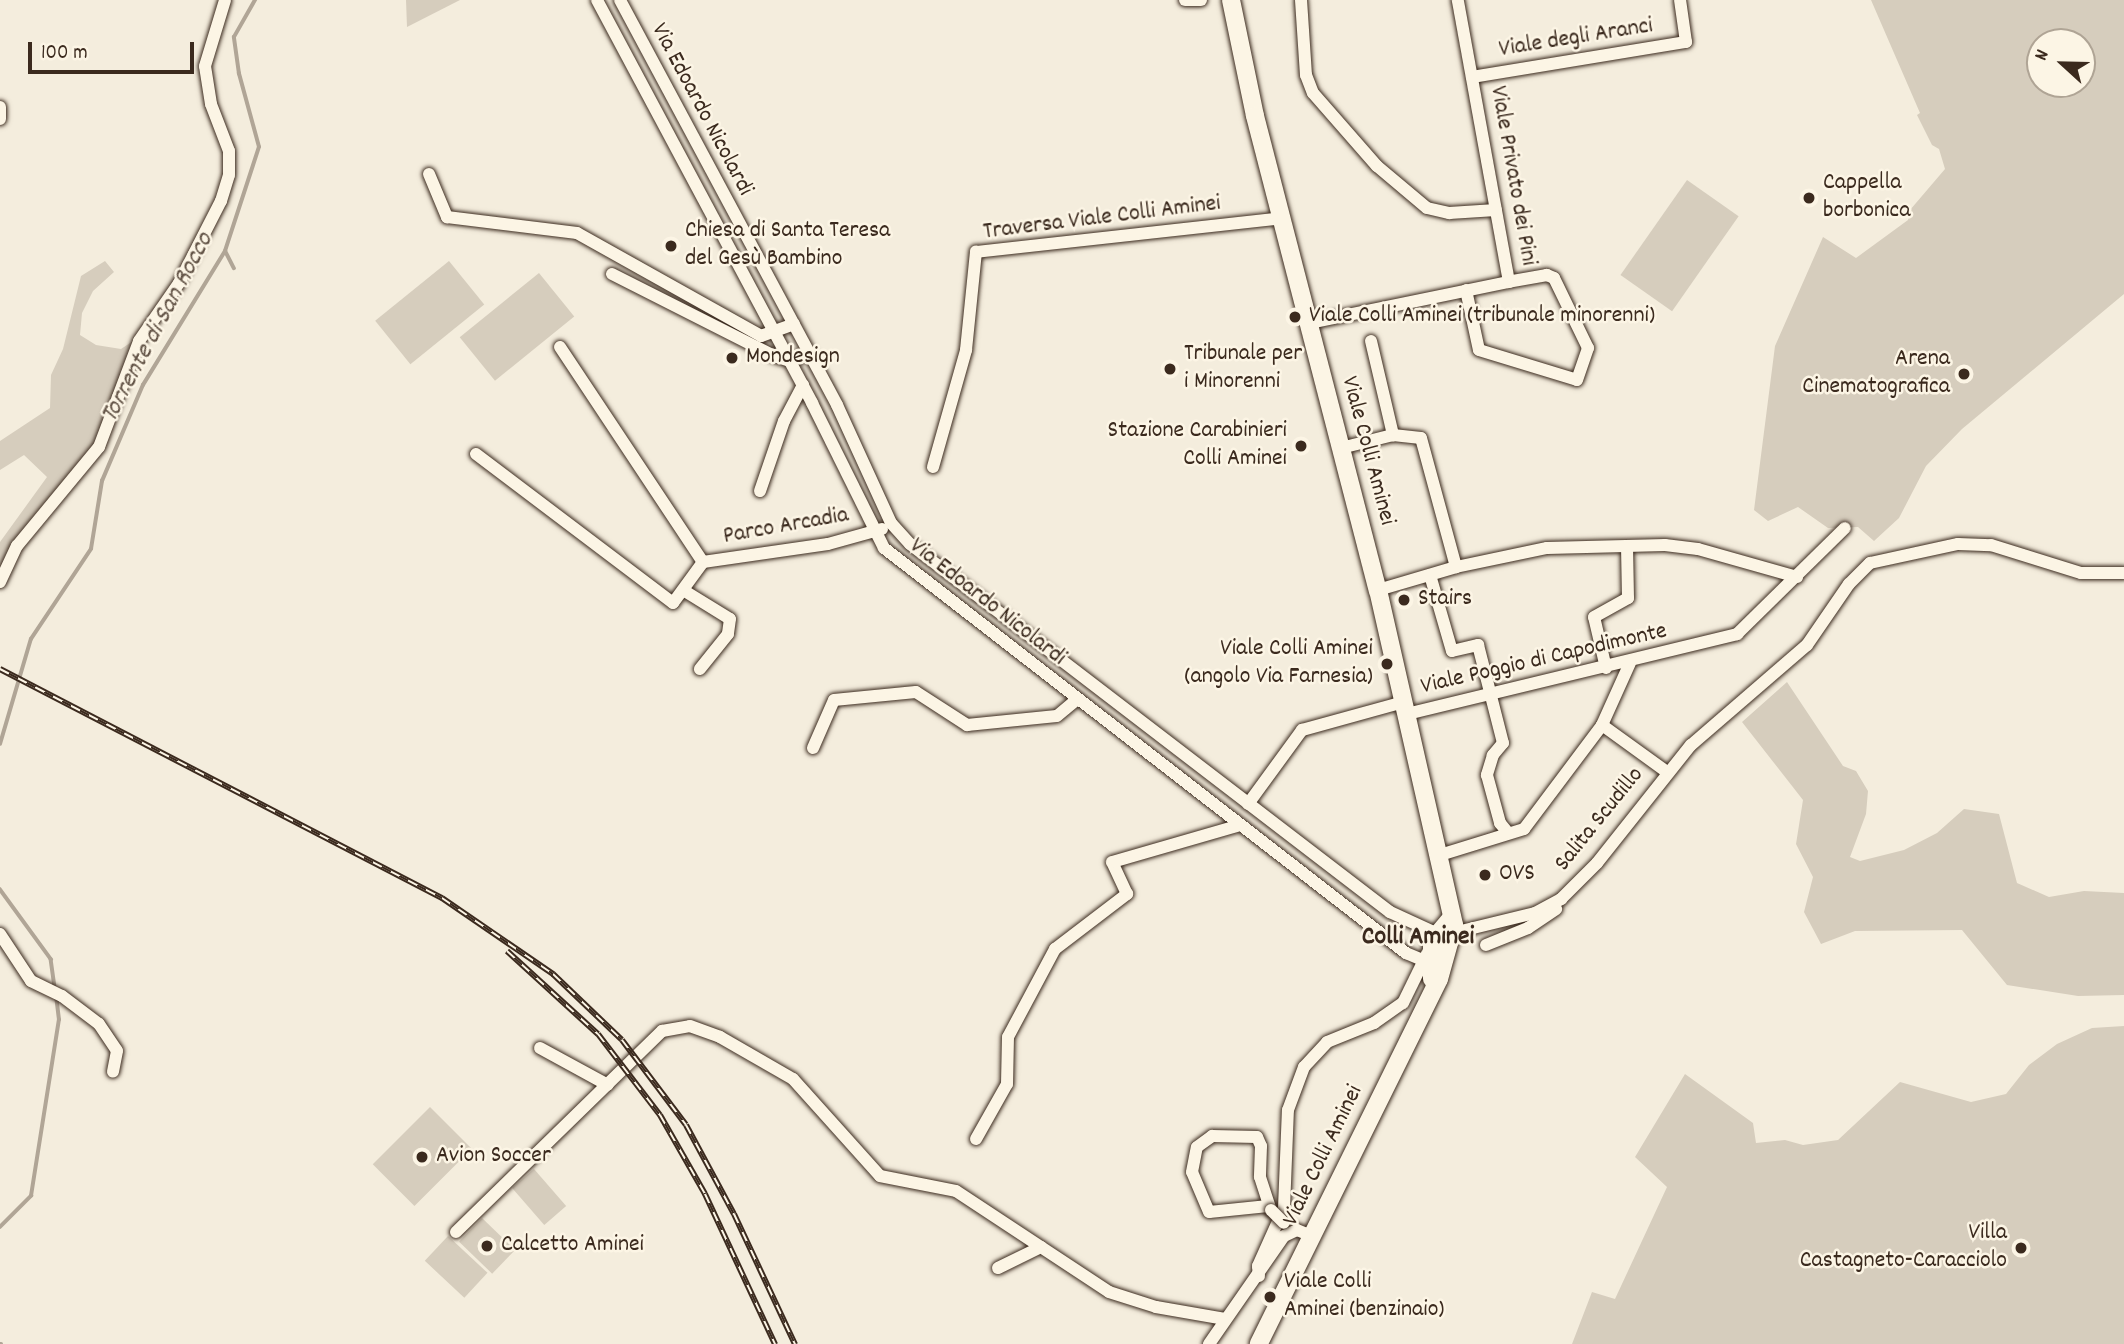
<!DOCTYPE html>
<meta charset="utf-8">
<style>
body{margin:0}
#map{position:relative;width:2124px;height:1344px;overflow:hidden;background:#f4eddd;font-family:Dekko,sans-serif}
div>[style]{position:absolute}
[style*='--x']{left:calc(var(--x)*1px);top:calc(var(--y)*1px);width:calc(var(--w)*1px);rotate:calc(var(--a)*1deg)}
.green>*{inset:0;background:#d6cdbd;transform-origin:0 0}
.stream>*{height:3.5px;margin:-1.75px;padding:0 1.75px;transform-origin:1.75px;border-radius:1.75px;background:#b0a596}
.roads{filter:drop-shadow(0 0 2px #3b2a1e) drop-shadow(0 0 2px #3b2a1e)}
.street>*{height:12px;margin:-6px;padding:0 6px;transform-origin:6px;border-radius:6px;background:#fcf5e5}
.secondary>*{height:18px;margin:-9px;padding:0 9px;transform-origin:9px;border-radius:9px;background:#fcf5e5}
.rail>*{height:6px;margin-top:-3px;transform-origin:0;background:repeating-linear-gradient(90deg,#fcf5e5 0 10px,#3b2a1e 0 20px);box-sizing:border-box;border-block:2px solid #3b2a1e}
.bridges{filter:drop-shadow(0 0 2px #3b2a1e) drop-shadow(0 0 2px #3b2a1e)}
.street-bridge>*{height:12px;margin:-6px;padding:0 6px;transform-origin:6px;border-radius:6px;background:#fcf5e5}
.dots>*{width:19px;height:19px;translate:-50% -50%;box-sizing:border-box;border:4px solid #fcf5e5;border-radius:50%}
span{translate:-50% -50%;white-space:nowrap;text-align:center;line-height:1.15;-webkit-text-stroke:5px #fcf5e5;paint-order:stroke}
.street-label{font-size:24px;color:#3b2a1e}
.poi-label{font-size:24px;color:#3b2a1e}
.left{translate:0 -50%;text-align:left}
.right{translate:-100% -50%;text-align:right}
.water-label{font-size:26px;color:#645548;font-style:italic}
.neighbourhood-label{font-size:26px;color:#3b2a1e;font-weight:700}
.north{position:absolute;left:2026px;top:28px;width:70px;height:70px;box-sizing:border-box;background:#fcf5e5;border:2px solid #afa495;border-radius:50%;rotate:292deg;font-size:19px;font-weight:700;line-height:28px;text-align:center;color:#3b2a1e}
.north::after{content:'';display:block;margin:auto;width:24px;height:32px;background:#3b2a1e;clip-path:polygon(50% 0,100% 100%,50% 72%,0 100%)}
.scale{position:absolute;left:28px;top:42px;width:166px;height:32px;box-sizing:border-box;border:4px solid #3b2a1e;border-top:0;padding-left:9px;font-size:21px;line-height:24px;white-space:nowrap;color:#3b2a1e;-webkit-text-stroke:5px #fcf5e5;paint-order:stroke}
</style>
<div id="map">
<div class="green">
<div style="clip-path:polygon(406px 0,460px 0,407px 27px)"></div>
<div style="clip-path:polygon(evenodd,1871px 0,2124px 0,2124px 294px,1962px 429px,1926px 466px,1899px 518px,1874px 541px,1858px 527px,1828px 528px,1798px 507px,1768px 521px,1754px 510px,1775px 346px,1823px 237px,1856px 258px,1908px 220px,1910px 210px,1945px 169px,1939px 149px,1932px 145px,1917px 115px,1920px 113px,1871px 0,2040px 42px,2082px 42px,2082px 84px,2040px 84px,2040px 42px)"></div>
<div style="left:1687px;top:180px;width:63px;height:116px;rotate:35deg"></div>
<div style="clip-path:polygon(105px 261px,114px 272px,93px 291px,82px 313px,80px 335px,96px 345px,121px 349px,136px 339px,97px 439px,0 569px,0 542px,47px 477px,24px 455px,0 470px,0 441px,50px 408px,51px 375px,63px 349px,81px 276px)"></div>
<div style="left:449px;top:261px;width:56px;height:95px;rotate:51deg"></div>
<div style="left:539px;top:273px;width:56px;height:102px;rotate:51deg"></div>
<div style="clip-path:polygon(1787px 682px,1843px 766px,1856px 771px,1868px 791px,1866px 814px,1850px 857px,1860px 861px,1904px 850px,1937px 833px,1964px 809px,1999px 814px,2017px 883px,2049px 897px,2084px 891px,2124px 893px,2124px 995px,2078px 996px,2007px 985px,1962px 930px,1855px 931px,1821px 944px,1804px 912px,1813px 877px,1796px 844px,1803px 800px,1742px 722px)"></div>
<div style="clip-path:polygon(2124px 1026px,2124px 1344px,1572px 1344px,1592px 1292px,1615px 1299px,1667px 1187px,1635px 1157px,1685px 1074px,1753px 1123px,1756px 1143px,1785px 1140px,1803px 1145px,1838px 1140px,1900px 1082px,1971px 1102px,2006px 1094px,2029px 1065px,2057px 1044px,2092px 1028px)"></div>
<div style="left:430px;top:1107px;width:59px;height:81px;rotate:45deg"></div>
<div style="left:534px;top:1169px;width:49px;height:29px;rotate:49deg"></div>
<div style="left:482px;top:1218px;width:46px;height:33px;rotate:44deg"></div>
<div style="left:448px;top:1236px;width:54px;height:34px;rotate:43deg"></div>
</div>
<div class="stream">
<div style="--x:226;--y:252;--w:18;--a:63"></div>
<div style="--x:0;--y:744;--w:109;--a:-73.6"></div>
<div style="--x:31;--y:639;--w:108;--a:-56.3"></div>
<div style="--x:91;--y:549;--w:69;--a:-80.8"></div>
<div style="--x:102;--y:481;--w:104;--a:-66.9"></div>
<div style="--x:143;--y:385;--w:157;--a:-58.5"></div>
<div style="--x:225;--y:251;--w:109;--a:-71.9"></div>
<div style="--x:259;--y:147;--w:76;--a:-105.3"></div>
<div style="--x:239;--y:74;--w:37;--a:-98"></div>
<div style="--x:234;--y:37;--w:43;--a:-60.4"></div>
<div style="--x:0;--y:889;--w:87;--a:53.9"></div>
<div style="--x:51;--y:959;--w:30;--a:82"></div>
<div style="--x:0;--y:1227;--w:44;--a:-45"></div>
<div style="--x:31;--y:1196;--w:178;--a:-81"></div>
<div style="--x:59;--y:1020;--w:24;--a:-97"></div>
<div style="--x:0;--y:1344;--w:1;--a:0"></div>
</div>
<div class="roads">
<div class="street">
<div style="--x:597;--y:0;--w:457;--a:61.9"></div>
<div style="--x:812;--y:403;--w:162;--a:63.6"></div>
<div style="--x:884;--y:548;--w:661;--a:37.81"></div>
<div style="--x:1406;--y:953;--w:30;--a:23"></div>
<div style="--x:620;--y:0;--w:459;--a:61.8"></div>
<div style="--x:837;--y:405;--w:130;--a:65.4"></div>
<div style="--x:891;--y:523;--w:28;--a:48"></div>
<div style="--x:910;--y:544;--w:605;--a:37.48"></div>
<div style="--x:1390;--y:912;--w:55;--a:24.7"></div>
<div style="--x:1185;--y:0;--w:16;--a:0"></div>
<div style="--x:1301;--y:0;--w:75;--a:86.2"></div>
<div style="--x:1306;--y:75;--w:19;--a:69"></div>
<div style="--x:1313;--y:93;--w:97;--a:48.8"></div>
<div style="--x:1377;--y:166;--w:65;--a:40"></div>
<div style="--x:1427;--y:208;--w:23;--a:13"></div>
<div style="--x:1449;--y:213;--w:47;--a:-3.7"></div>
<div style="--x:1472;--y:77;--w:217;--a:-9.3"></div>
<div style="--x:1686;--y:42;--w:42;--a:-98.1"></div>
<div style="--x:0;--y:107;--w:12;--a:90"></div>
<div style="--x:429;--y:174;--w:47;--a:67.3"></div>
<div style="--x:447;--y:217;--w:131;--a:7"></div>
<div style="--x:577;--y:233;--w:211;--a:29.2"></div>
<div style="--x:761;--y:336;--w:35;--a:-20"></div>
<div style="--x:612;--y:274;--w:182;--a:26.8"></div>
<div style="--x:774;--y:356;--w:17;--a:17"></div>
<div style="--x:790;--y:361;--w:21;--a:-23"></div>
<div style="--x:1466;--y:290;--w:61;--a:77.8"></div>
<div style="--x:1479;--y:350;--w:102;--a:17"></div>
<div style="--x:1577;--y:380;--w:34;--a:-71"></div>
<div style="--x:1588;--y:348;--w:78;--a:-115.9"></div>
<div style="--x:1554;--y:278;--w:8;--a:-157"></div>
<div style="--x:1547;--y:275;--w:39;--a:170"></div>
<div style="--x:1309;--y:323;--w:204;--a:-11.6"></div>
<div style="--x:1509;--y:282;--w:287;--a:-100.3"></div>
<div style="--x:1371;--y:341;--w:97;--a:76.8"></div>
<div style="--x:560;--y:347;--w:258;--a:56.4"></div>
<div style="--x:1341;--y:448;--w:54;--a:-14"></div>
<div style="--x:1393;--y:435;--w:28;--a:6"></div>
<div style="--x:1421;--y:438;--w:134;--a:74.8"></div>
<div style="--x:476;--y:454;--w:247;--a:37.1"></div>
<div style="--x:673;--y:603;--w:51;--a:-53.8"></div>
<div style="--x:933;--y:467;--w:122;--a:-74.2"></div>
<div style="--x:966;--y:350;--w:99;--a:-84.2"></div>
<div style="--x:976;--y:252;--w:308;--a:-6.3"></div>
<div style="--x:760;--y:491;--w:74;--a:-71.1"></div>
<div style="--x:784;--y:421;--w:41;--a:-62.2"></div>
<div style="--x:703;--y:562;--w:126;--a:-8.2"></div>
<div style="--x:828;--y:544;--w:56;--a:-15.5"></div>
<div style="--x:1430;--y:575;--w:79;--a:73.9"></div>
<div style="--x:1452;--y:651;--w:27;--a:-13"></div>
<div style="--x:1478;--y:645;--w:101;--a:75.7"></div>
<div style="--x:1503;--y:743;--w:16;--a:130"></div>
<div style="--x:1493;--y:755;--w:21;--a:107"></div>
<div style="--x:1487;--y:775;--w:50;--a:74.8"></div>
<div style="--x:1500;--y:823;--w:13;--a:51"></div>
<div style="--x:0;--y:582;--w:40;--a:-65"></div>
<div style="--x:17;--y:546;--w:129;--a:-50.4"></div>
<div style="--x:99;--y:447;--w:113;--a:-69.3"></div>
<div style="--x:139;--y:341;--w:70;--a:-55.4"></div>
<div style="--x:179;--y:283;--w:92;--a:-62.9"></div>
<div style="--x:221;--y:201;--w:27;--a:-73"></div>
<div style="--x:229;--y:175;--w:24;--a:-90"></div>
<div style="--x:229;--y:151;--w:50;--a:-111"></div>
<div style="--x:211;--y:104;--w:38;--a:-99"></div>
<div style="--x:205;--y:66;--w:69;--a:-73.1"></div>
<div style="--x:683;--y:590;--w:55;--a:31.7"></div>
<div style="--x:730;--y:619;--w:15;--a:98"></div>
<div style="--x:728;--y:634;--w:45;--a:128.7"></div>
<div style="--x:1378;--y:590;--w:81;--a:-16.4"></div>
<div style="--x:1456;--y:567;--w:93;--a:-11.8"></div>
<div style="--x:1547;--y:548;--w:118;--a:-1.5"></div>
<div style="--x:1665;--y:545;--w:33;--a:7"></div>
<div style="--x:1698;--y:549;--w:103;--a:15.8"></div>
<div style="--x:1606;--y:668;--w:52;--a:-103.2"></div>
<div style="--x:1594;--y:617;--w:39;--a:-29"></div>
<div style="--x:1628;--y:598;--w:51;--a:-91.1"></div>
<div style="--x:1407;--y:714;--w:340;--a:-13.6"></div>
<div style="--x:1737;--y:634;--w:151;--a:-44.5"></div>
<div style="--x:1602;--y:725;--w:80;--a:35.9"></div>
<div style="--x:813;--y:748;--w:52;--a:-66.4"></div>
<div style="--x:834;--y:700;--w:82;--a:-5.6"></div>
<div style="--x:916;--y:692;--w:61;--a:32.9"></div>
<div style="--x:967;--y:725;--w:90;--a:-5.7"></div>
<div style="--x:1057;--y:716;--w:26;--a:-40"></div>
<div style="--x:1248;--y:804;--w:92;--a:-53.9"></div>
<div style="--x:1302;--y:730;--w:106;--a:-15.4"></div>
<div style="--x:1440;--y:855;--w:88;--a:-17.2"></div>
<div style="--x:1524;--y:829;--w:130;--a:-53.1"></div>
<div style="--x:1602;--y:725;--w:68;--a:-65.7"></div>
<div style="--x:0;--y:934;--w:56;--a:56.6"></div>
<div style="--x:31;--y:981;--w:34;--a:26"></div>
<div style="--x:62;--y:996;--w:46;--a:37.1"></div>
<div style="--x:99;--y:1024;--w:32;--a:56"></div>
<div style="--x:117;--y:1051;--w:21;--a:101"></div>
<div style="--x:1451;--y:940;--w:13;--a:-42"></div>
<div style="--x:1461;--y:931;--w:76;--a:-13.7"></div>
<div style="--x:1535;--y:913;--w:30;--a:-28"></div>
<div style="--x:1561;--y:899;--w:51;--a:-45"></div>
<div style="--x:1597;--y:863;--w:151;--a:-51.5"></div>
<div style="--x:1691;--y:745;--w:153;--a:-40.8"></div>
<div style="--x:1807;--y:645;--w:74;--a:-55.5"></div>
<div style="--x:1849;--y:584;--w:30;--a:-45"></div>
<div style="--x:1870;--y:563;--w:90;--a:-12.2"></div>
<div style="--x:1958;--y:544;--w:33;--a:2"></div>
<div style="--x:1991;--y:545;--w:94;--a:17.3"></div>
<div style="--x:2081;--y:573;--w:43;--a:0"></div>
<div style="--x:1486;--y:945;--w:45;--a:-22"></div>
<div style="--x:1528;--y:928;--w:34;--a:-34"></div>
<div style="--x:540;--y:1048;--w:77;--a:28.6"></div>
<div style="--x:976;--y:1139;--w:63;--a:-60.6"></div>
<div style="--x:1007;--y:1084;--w:47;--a:-88.8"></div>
<div style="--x:1008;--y:1037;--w:100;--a:-61.9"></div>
<div style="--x:1055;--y:949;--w:91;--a:-37.4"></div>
<div style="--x:1127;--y:894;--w:35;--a:-115"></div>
<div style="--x:1112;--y:862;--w:133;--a:-16.1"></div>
<div style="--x:1268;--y:1206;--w:59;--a:174.2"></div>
<div style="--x:1209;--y:1212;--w:43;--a:-113"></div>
<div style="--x:1192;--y:1172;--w:25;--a:-79"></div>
<div style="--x:1197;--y:1147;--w:19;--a:-36"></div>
<div style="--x:1212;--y:1136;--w:45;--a:1.3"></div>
<div style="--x:1257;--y:1137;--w:10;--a:66"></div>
<div style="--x:1261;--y:1146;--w:31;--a:92"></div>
<div style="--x:1260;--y:1177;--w:35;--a:72"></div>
<div style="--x:456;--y:1232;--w:288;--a:-44.3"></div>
<div style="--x:662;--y:1031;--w:28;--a:-10"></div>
<div style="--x:690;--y:1026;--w:32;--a:20"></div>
<div style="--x:720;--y:1037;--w:84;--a:29.9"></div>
<div style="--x:793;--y:1079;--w:130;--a:48.1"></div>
<div style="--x:880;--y:1176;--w:77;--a:11.2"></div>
<div style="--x:956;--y:1191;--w:183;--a:33.4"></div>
<div style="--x:1109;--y:1292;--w:49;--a:17.7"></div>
<div style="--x:1156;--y:1307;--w:70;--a:9.9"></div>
<div style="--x:998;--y:1268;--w:48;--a:-26"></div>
<div style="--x:1259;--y:1276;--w:10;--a:-96"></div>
<div style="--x:1258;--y:1266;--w:64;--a:-65.9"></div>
<div style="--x:1284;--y:1208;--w:98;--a:-87.7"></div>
<div style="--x:1288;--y:1110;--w:46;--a:-69.6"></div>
<div style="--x:1304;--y:1067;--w:34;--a:-47"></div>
<div style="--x:1327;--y:1042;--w:51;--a:-22"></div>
<div style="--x:1374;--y:1023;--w:35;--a:-35"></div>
<div style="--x:1403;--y:1003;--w:55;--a:-63.9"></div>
<div style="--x:1209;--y:1344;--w:131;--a:-55.2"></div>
<div style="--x:1284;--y:1236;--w:14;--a:-25"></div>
<div style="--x:1297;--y:1230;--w:16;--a:22"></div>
</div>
<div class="secondary">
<div style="--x:1231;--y:0;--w:118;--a:78.3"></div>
<div style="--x:1255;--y:116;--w:490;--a:75.5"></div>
<div style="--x:1378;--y:590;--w:344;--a:77.2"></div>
<div style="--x:1454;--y:925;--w:56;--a:105.5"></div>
<div style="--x:1439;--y:979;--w:407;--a:116.3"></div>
<div style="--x:1432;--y:979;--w:38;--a:-90"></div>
<div style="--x:1432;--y:941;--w:31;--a:-50"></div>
</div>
</div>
<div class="rail">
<div style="--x:0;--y:669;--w:498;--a:27.4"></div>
<div style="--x:442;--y:898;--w:135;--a:34.4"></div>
<div style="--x:553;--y:974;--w:95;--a:43.7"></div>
<div style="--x:622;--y:1040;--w:106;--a:53"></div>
<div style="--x:686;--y:1125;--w:101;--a:61.7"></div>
<div style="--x:734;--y:1214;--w:144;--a:64.9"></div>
<div style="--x:507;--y:951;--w:123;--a:42.4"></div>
<div style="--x:598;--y:1034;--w:102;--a:52.6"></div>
<div style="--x:660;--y:1115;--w:91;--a:60.3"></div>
<div style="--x:705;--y:1194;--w:166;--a:65"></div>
</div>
<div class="bridges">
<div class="street-bridge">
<div style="--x:1271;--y:1210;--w:18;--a:45"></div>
</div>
</div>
<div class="dots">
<div style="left:1809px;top:198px;background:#3b2a1e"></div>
<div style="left:671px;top:246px;background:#3b2a1e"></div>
<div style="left:1295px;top:317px;background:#3b2a1e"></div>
<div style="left:732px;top:358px;background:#3b2a1e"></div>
<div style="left:1170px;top:369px;background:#3b2a1e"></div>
<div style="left:1964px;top:374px;background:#3b2a1e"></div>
<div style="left:1301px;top:446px;background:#3b2a1e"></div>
<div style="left:1404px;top:600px;background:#3b2a1e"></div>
<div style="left:1387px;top:664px;background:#3b2a1e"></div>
<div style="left:1485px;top:875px;background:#3b2a1e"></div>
<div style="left:422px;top:1157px;background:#3b2a1e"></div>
<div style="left:487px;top:1246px;background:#3b2a1e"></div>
<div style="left:2021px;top:1248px;background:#3b2a1e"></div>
<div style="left:1270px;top:1297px;background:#3b2a1e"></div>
</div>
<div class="street-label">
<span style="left:1576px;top:39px;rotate:-9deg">Viale degli Aranci</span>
<span style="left:701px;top:110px;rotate:62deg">Via Edoardo Nicolardi</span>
<span style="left:1512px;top:176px;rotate:80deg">Viale Privato dei Pini</span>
<span style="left:1102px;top:219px;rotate:-7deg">Traversa Viale Colli Aminei</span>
<span style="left:1367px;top:451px;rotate:75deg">Viale Colli Aminei</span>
<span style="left:786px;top:527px;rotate:-10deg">Parco Arcadia</span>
<span style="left:987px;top:603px;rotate:38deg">Via Edoardo Nicolardi</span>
<span style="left:1544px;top:660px;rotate:-13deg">Viale Poggio di Capodimonte</span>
<span style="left:1600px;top:820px;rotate:-51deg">Salita Scudillo</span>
<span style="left:1324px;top:1156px;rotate:-64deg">Viale Colli Aminei</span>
</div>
<div class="poi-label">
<span class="left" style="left:1823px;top:198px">Cappella<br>borbonica</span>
<span class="left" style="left:685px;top:246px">Chiesa di Santa Teresa<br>del Gesù Bambino</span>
<span class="left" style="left:1309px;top:317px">Viale Colli Aminei (tribunale minorenni)</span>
<span class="left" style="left:1184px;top:369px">Tribunale per<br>i Minorenni</span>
<span class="left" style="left:746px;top:358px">Mondesign</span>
<span class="right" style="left:1950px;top:374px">Arena<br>Cinematografica</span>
<span class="right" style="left:1287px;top:446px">Stazione Carabinieri<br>Colli Aminei</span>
<span class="left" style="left:1418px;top:600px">Stairs</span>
<span class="right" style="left:1373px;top:664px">Viale Colli Aminei<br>(angolo Via Farnesia)</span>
<span class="left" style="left:1499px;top:875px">OVS</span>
<span class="left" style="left:436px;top:1157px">Avion Soccer</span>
<span class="right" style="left:2007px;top:1248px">Villa<br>Castagneto-Caracciolo</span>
<span class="left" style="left:501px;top:1246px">Calcetto Aminei</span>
<span class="left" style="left:1284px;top:1297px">Viale Colli<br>Aminei (benzinaio)</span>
</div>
<div class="water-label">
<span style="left:158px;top:328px;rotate:-62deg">Torrente di San Rocco</span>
</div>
<div class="neighbourhood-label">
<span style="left:1418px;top:938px">Colli Aminei</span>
</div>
<div class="north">N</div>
<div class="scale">100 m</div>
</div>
